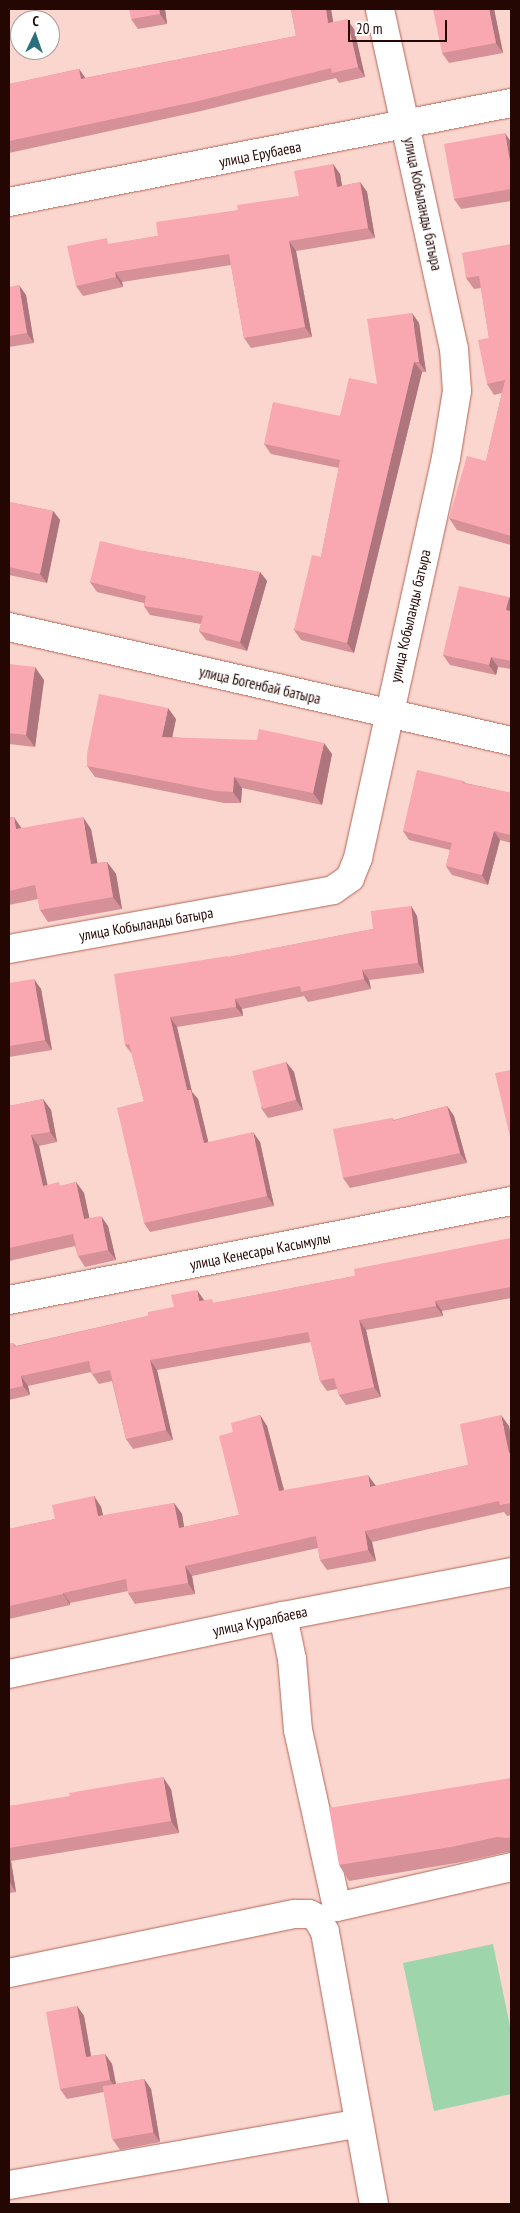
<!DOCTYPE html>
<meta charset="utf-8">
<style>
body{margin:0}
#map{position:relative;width:520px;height:2213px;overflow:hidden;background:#fad6ce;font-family:"PT Sans Narrow",sans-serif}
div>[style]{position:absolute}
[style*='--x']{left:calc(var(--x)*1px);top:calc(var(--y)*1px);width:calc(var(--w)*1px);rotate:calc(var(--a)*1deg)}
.green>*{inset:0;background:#9ed5aa}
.roads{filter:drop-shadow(0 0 1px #b46557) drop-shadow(0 0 1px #b46557)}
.street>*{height:28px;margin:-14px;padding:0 14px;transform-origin:14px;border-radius:14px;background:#fff}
.wall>*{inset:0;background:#d69098}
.shaded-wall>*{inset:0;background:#ae757c}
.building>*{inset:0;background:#f9a7b1;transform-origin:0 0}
span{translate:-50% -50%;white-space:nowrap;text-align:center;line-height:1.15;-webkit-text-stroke:4.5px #fff;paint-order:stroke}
.street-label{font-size:15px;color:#240603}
.frame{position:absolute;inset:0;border:10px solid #240603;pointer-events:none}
.north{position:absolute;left:10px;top:10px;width:50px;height:50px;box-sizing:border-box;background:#fff;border:1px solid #a79b9a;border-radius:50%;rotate:3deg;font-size:14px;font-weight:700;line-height:20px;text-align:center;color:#240603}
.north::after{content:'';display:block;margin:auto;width:18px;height:22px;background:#28707c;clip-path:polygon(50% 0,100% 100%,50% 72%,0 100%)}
.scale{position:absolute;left:348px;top:20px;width:99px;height:22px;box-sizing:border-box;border:2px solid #240603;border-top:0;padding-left:6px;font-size:15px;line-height:18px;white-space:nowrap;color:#240603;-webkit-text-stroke:4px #fff;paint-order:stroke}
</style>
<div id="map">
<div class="green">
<div style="clip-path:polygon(493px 1944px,511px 2031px,511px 2094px,434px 2111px,403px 1963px)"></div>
</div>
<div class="roads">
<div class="street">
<div style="--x:9;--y:202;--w:512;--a:-11.16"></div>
<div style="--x:9;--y:627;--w:515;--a:12.79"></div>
<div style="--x:9;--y:949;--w:329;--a:-10.3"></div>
<div style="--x:333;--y:890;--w:21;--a:-35"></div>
<div style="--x:350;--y:878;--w:22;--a:-68"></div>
<div style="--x:358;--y:858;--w:410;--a:-77.6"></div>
<div style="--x:446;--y:458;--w:68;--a:-80.7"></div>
<div style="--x:457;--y:391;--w:42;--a:-94.1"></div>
<div style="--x:454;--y:349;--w:348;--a:-102.3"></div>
<div style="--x:9;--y:1300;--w:512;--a:-11.16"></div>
<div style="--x:283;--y:1616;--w:44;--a:78.2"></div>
<div style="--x:292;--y:1659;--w:71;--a:85.2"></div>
<div style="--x:298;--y:1730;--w:181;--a:77.6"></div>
<div style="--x:337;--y:1907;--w:179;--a:-12.9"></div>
<div style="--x:9;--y:1674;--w:280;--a:-12"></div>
<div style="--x:283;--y:1616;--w:232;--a:-10.9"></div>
<div style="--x:9;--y:1973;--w:292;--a:-11.7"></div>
<div style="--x:295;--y:1914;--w:14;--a:0"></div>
<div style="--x:309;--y:1914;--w:9;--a:27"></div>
<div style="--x:317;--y:1918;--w:16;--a:60"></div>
<div style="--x:325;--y:1932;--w:276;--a:79.8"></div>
<div style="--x:9;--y:2185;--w:355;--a:-10"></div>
</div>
</div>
<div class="wall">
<div style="clip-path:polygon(165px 9px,167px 24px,138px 29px,131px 19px)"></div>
<div style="clip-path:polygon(291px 9px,331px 9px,333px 22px,354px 29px,365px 77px,339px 83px,336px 78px,201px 111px,9px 153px,9px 82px,10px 84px,79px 69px,85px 78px,296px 36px)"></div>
<div style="clip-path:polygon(494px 9px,503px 53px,449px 63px,442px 53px)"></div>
<div style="clip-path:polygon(511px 142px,511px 201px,461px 209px,454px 199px)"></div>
<div style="clip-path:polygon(333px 164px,340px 174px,342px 186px,360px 182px,367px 192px,375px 238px,296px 251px,312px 337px,251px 348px,244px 338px,231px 265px,122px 282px,123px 287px,83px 296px,76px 286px,111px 244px,158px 236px,238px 210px,299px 196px)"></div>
<div style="clip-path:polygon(511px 244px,511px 545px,457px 530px,449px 518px,486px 461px,502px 393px,494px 395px,487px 384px,489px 338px,481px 288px,474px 289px,466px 278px)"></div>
<div style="clip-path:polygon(9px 287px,26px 295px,34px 343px,9px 347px)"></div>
<div style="clip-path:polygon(419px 323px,426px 372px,422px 372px,354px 653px,301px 640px,294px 630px,321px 557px,339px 468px,271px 454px,264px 444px,340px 416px,377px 384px)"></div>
<div style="clip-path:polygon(9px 502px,53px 511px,60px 520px,47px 583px,9px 575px)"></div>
<div style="clip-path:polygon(143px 551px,260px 572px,267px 581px,247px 651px,206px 640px,199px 631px,201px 624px,150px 615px,144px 606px,144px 603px,97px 592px,90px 582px)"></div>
<div style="clip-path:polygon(511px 600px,511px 669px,498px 667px,496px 675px,450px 665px,443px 655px)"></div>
<div style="clip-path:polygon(9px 664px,44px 680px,35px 747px,9px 744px)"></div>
<div style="clip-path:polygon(176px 719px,172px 737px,332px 754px,322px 805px,242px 788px,241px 803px,224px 803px,95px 777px,87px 766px)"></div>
<div style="clip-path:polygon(464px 781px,465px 783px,511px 793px,511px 843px,500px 840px,488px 885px,452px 875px,446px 866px,450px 850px,409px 840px,403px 831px)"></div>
<div style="clip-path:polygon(9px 817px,21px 828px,91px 829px,97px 863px,107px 862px,116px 874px,122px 909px,48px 922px,40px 910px,38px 899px,9px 905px)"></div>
<div style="clip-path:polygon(411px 906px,417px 916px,424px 973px,369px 980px,371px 989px,308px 1002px,304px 996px,242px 1009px,243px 1016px,177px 1027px,192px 1092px,198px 1099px,208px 1142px,260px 1142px,274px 1206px,150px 1232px,144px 1223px,144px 1101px,132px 1054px,125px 1045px,229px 957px,373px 929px)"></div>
<div style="clip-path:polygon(9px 983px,41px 989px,52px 1050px,9px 1057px)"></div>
<div style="clip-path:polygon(286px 1062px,294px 1072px,303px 1110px,268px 1118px,261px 1108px)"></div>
<div style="clip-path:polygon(43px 1099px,51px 1110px,57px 1142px,39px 1146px,47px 1185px,61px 1186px,76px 1182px,84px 1193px,89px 1218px,108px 1226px,116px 1260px,85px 1267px,78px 1256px,75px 1246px,9px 1261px,9px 1106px)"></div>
<div style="clip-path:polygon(447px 1106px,454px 1116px,467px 1163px,350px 1188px,343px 1178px,392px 1118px,394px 1120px)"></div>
<div style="clip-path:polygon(511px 1238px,511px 1298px,442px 1311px,443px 1316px,366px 1330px,381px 1397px,346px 1405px,339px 1395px,337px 1389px,327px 1391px,320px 1381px,311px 1342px,157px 1370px,173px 1440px,133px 1449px,126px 1439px,112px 1381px,99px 1384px,92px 1374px,91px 1372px,28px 1386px,30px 1395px,9px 1400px,9px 1344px,13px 1343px,16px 1346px,148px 1316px,174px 1307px,204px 1300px,214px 1303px,355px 1276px)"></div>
<div style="clip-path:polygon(260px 1415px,267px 1426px,284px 1490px,376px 1486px,468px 1465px,509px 1426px,511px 1438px,511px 1515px,507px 1516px,504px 1512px,372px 1542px,376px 1561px,327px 1570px,320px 1560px,318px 1548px,192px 1576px,195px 1594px,135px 1604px,128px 1593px,128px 1591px,70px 1603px,70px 1605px,9px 1619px,9px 1529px,55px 1519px,94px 1496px,101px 1507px,103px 1516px,174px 1503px,182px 1514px,184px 1527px,239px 1515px,233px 1432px)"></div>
<div style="clip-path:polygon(511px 1778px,511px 1852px,508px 1852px,462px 1862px,349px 1881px,339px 1865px)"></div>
<div style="clip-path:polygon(171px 1789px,179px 1833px,11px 1861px,16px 1892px,9px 1893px,9px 1806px)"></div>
<div style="clip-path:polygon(77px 2006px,84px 2016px,91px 2056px,105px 2054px,112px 2064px,116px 2084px,144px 2079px,151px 2089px,160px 2142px,120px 2150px,113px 2140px,104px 2092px,67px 2099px,60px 2089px)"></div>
</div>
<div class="shaded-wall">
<div style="clip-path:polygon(159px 9px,165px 9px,167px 24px,160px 14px)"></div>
<div style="clip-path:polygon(326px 9px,331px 9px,335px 33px,328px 23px)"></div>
<div style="clip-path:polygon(489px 9px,494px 9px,503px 53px,496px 43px)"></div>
<div style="clip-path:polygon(347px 19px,354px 29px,365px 77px,358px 67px)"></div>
<div style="clip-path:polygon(79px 69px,86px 79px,81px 79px)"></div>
<div style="clip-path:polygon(505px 133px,511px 142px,511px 167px)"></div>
<div style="clip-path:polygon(333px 164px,340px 174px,344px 197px,337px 187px)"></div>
<div style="clip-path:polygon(360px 182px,367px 192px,375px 238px,368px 228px)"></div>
<div style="clip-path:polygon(289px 241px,296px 251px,312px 337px,305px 327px)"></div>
<div style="clip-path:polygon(115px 272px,122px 282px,123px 287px,116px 277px)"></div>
<div style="clip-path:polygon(19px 285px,26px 295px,34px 343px,27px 333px)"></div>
<div style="clip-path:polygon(412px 313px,419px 323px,426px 372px,419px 362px)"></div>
<div style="clip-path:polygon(414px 362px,422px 372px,354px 653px,347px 643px)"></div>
<div style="clip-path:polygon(53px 511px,60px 520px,47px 583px,40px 574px)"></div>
<div style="clip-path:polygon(260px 572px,267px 581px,247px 651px,240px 642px)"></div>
<div style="clip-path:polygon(509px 597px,511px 600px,511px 618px,506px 610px)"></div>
<div style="clip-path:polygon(491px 657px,498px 667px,496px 675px,489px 665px)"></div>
<div style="clip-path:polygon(35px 667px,44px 680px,35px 747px,26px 735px)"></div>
<div style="clip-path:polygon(168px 708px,176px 719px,170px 748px,162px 737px)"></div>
<div style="clip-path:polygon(324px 743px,332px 754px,322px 805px,313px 793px)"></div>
<div style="clip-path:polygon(234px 777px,242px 788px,241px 803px,233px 792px)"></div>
<div style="clip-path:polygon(14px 817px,22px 829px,16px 829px)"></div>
<div style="clip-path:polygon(83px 817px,91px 829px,100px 876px,91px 864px)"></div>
<div style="clip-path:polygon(494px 831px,500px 840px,488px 885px,482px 875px)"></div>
<div style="clip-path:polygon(107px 862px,116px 874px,122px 909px,113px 897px)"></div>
<div style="clip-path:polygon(411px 906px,417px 916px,424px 973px,418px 963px)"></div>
<div style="clip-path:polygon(362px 970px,369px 980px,371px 989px,364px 979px)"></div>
<div style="clip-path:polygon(34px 979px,41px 989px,52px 1050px,45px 1040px)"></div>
<div style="clip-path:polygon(235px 999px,242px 1009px,243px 1016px,236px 1007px)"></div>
<div style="clip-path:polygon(170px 1017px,177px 1027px,192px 1092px,198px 1099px,211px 1153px,204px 1143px,187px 1090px)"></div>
<div style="clip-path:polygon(286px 1062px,294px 1072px,303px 1110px,296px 1100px)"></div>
<div style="clip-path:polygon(43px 1099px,51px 1110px,57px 1142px,50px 1132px)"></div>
<div style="clip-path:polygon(447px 1106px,454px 1116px,467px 1163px,460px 1153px)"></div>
<div style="clip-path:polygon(253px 1132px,260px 1142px,274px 1206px,267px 1196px)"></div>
<div style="clip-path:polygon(31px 1135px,39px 1146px,50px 1196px,43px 1186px)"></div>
<div style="clip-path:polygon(76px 1182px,84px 1193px,92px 1230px,84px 1219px)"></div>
<div style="clip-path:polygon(101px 1216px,108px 1226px,116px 1260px,108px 1250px)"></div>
<div style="clip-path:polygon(197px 1290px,204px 1300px,206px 1311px,199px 1301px)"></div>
<div style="clip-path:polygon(435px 1301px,442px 1311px,443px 1316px,436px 1306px)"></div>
<div style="clip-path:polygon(359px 1320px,366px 1330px,381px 1397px,374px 1387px)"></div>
<div style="clip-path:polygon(150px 1360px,157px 1370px,173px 1440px,166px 1430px)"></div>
<div style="clip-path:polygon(21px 1376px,28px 1386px,30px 1395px,23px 1386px)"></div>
<div style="clip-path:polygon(260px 1415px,267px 1426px,287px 1502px,279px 1491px)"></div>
<div style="clip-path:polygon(501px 1415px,509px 1426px,511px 1438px,511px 1456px,509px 1453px)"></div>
<div style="clip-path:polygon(368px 1475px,376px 1486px,370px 1487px)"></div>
<div style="clip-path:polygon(94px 1496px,101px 1507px,106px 1527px,98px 1516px)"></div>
<div style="clip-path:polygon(174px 1503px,182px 1514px,186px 1539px,179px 1528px)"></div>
<div style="clip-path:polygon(365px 1531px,372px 1542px,376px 1561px,368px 1550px)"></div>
<div style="clip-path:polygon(185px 1566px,192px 1576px,195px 1594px,188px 1583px)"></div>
<div style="clip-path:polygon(63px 1593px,70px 1603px,70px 1605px,63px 1594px)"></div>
<div style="clip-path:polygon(163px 1777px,171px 1789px,179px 1833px,171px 1821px)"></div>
<div style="clip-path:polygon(9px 1858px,11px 1861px,16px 1892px,9px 1881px)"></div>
<div style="clip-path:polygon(77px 2006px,84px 2016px,93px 2067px,86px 2057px)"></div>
<div style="clip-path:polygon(105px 2054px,112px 2064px,117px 2090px,110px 2080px)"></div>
<div style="clip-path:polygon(144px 2079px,151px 2089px,160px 2142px,153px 2132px)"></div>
</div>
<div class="building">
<div style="clip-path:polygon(129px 9px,159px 9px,160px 14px,131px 19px)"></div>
<div style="clip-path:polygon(291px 9px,326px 9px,328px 23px,347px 19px,358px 67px,332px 73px,331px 68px,194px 102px,9px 141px,9px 84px,79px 69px,81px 79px,296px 36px)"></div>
<div style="clip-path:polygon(433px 9px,489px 9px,496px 43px,442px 53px)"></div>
<div style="clip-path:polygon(505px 133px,511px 167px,511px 189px,454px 199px,444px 144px)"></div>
<div style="clip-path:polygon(333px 164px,337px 187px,360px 182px,368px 228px,289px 241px,305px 327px,244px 338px,229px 254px,115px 272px,116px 277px,76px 286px,67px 246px,107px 238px,108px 244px,158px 236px,156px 222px,238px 210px,237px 205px,299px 196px,294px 171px)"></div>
<div style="clip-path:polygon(511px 244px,511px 536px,449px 518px,467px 456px,486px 461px,505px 380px,487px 384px,478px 340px,489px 338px,479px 276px,466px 278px,462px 253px)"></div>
<div style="clip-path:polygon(19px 285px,27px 333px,9px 336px,9px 287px)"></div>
<div style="clip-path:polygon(412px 313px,419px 362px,414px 362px,347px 643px,294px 630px,312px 555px,321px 557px,340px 460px,264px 444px,273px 402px,340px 416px,349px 378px,377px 384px,367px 319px)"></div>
<div style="clip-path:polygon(9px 502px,53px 511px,40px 574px,9px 567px)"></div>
<div style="clip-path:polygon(100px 541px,143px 551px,260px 572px,240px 642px,199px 631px,203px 616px,144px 606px,146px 596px,90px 582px)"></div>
<div style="clip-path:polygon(459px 586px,509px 597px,506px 610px,511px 611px,511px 661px,491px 657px,489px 665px,443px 655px)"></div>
<div style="clip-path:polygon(9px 664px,35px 667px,26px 735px,9px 733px)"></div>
<div style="clip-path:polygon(99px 694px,168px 708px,162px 737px,257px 740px,259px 729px,324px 743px,313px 793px,234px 777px,233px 792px,216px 791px,87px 766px,87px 754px)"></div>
<div style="clip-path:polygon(417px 770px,464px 781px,463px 783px,511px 793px,511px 835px,494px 831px,482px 875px,446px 866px,452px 843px,403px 831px)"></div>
<div style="clip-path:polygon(9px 817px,14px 817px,16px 829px,83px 817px,91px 864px,107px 862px,113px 897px,40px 910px,35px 885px,9px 891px)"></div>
<div style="clip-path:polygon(411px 906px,418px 963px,362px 970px,364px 979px,301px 992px,300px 986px,235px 999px,236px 1007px,170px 1017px,187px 1090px,191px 1090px,204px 1143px,253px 1132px,267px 1196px,144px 1223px,117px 1108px,144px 1101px,129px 1044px,125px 1045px,114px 974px,228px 956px,228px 957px,373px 929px,371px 911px)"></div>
<div style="clip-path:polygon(34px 979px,45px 1040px,9px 1046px,9px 983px)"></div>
<div style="left:286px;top:1062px;width:39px;height:35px;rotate:75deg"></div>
<div style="clip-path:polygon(511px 1070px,511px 1141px,495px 1073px)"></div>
<div style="clip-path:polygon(43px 1099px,50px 1132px,31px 1135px,43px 1186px,59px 1182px,60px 1186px,76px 1182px,84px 1219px,101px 1216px,108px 1250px,78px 1256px,73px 1234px,9px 1248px,9px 1106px)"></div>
<div style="clip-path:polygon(447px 1106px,460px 1153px,343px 1178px,333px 1129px,392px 1118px,393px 1121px)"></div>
<div style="clip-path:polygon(511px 1238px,511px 1287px,435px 1301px,436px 1306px,359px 1320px,374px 1387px,339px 1395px,334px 1378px,320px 1381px,308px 1332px,150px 1360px,166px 1430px,126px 1439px,110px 1370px,92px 1374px,89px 1361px,21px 1376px,23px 1386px,9px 1389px,9px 1344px,13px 1343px,14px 1347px,148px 1316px,148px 1312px,174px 1307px,171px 1295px,197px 1290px,199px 1301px,212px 1299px,213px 1303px,355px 1276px,354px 1269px)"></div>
<div style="clip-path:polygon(260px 1415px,279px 1491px,368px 1475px,370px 1487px,468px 1465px,460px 1424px,501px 1415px,509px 1453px,511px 1452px,511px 1503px,500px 1505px,499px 1501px,365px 1531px,368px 1550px,320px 1560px,316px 1536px,185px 1566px,188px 1583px,128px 1593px,126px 1579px,63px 1593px,63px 1594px,9px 1606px,9px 1529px,55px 1519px,52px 1505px,94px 1496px,98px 1516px,174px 1503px,179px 1528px,239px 1515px,219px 1436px,233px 1432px,231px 1423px)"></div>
<div style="clip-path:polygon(163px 1777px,171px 1821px,9px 1848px,9px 1806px,70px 1796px,69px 1793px)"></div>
<div style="clip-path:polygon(511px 1778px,511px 1837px,507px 1838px,497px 1837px,451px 1847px,339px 1865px,329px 1808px)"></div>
<div style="clip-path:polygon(77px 2006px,86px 2057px,105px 2054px,110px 2080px,60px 2089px,46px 2012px)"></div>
<div style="left:144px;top:2079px;width:54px;height:42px;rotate:80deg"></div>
</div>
<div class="street-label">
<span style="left:260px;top:154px;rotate:-11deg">улица Ерубаева</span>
<span style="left:423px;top:204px;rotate:78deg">улица Кобыланды батыра</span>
<span style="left:410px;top:616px;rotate:-77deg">улица Кобыланды батыра</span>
<span style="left:260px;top:685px;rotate:13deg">улица Богенбай батыра</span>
<span style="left:146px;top:924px;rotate:-10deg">улица Кобыланды батыра</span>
<span style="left:260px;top:1251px;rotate:-11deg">улица Кенесары Касымулы</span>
<span style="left:260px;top:1621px;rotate:-12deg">улица Куралбаева</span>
</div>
<div class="frame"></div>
<div class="north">С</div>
<div class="scale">20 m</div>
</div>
